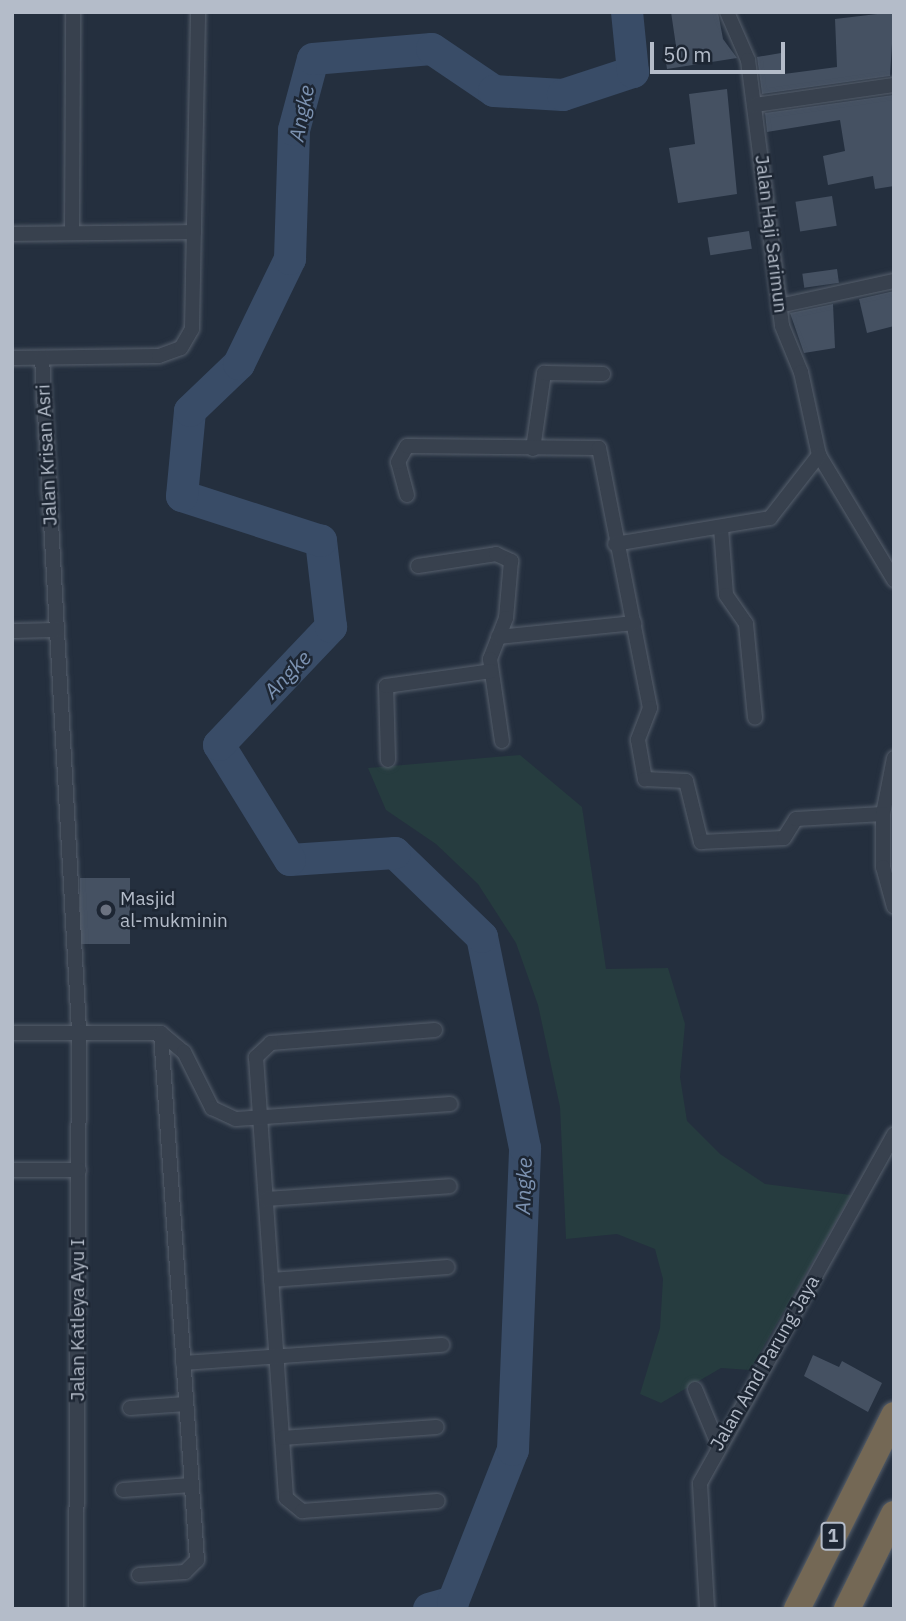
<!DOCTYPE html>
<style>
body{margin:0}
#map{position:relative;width:906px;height:1621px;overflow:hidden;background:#242f3e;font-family:"IBM Plex Sans",sans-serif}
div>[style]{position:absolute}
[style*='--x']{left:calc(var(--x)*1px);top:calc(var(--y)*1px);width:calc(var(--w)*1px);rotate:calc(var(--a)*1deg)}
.green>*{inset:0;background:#263c3f}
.river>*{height:32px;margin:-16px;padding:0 16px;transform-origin:16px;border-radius:16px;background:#394c67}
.building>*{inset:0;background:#455162;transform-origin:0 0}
.roads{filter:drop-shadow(0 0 2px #565f6c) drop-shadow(0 0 2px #565f6c)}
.minor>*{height:14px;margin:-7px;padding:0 7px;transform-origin:7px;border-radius:7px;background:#38414e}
.motorway>*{height:26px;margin:-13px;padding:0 13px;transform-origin:13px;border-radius:13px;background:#746855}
.dots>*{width:19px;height:19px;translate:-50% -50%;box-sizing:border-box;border:4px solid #1d2633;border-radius:50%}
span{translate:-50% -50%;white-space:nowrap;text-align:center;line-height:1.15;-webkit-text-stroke:5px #1d2633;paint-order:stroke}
.shield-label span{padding:2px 5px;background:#1d2633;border:2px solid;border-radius:5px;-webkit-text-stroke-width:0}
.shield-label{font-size:18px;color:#b4bcc9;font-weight:700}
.street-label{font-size:19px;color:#b4bcc9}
.poi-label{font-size:19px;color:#b4bcc9}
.left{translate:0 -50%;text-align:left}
.water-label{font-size:21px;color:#7c92b1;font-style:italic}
.frame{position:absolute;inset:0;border:14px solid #b4bcc9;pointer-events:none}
.scale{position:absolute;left:650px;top:42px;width:135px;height:32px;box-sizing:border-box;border:4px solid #b4bcc9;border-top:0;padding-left:9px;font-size:21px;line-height:24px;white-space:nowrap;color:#b4bcc9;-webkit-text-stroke:5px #1d2633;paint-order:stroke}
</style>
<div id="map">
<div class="green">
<div style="clip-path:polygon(520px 755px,582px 807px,606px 969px,668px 968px,685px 1024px,680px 1077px,687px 1121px,720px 1154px,765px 1184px,851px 1195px,750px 1370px,721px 1368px,661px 1403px,640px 1394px,660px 1328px,663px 1279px,655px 1249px,617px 1234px,566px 1239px,560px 1107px,538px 1005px,516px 943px,478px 884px,436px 844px,386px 810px,368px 768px)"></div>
</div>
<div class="river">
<div style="--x:429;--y:1609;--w:25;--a:-16"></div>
<div style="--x:453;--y:1602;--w:163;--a:-68.5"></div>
<div style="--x:513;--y:1450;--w:302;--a:-87.7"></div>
<div style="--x:525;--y:1148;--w:215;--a:-101.5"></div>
<div style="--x:482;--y:937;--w:121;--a:-136"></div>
<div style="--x:395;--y:853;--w:105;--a:176.2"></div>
<div style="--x:290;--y:860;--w:135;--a:-121.7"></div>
<div style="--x:219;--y:745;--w:163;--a:-46.5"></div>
<div style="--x:331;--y:627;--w:87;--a:-96.6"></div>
<div style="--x:321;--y:541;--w:146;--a:-162.1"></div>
<div style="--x:182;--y:496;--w:85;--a:-84.6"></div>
<div style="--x:190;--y:411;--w:68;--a:-43.8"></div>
<div style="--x:239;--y:364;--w:117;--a:-64.1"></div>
<div style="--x:290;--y:259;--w:129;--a:-88.2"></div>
<div style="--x:294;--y:130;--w:73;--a:-75"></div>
<div style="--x:313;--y:59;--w:119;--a:-4.8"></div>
<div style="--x:432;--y:49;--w:75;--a:34.1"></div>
<div style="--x:494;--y:91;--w:69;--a:3.3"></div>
<div style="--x:563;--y:95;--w:74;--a:-18.2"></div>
<div style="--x:633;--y:72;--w:60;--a:-95.7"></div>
</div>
<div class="building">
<div style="clip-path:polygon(671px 12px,718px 12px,723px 39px,737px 58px,667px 69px,664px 48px,676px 46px)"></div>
<div style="clip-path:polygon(894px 12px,890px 76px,762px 94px,757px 57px,781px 53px,784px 74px,837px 67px,835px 19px)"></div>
<div style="clip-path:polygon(727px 89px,737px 194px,678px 203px,669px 148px,695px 144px,689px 94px)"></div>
<div style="clip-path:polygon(893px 95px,894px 186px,875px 189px,873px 176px,828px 185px,823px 156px,845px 151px,840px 120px,767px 132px,765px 113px)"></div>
<div style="left:832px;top:196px;width:30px;height:37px;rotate:81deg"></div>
<div style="left:749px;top:231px;width:18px;height:42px;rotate:81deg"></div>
<div style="left:837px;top:269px;width:14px;height:35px;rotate:82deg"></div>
<div style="clip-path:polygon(894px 291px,894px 326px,867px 333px,859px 299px)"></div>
<div style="clip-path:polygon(833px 304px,835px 348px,804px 353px,790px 313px)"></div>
<div style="left:80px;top:878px;width:50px;height:66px"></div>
<div style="clip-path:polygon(813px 1355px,839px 1367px,842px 1361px,882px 1383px,868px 1412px,804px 1376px)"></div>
</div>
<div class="roads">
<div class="minor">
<div style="--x:727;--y:12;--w:52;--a:66.4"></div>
<div style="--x:748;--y:60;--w:268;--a:82.7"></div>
<div style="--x:782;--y:326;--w:50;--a:67.6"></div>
<div style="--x:801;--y:372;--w:85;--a:77.8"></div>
<div style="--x:819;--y:455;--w:146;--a:59"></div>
<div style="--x:755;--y:105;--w:140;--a:-8.2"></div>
<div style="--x:72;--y:233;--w:221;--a:-89.7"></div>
<div style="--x:12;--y:234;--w:182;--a:-0.6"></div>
<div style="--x:779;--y:306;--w:118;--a:-12.3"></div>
<div style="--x:12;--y:358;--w:147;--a:-0.8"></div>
<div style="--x:159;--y:356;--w:23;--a:-20"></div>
<div style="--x:181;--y:348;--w:22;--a:-60"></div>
<div style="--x:192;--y:329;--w:317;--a:-88.9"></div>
<div style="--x:42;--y:358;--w:674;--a:86.85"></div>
<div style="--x:79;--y:1031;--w:578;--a:90.3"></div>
<div style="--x:533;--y:449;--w:77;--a:-81.8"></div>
<div style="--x:544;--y:373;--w:59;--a:1"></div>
<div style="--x:407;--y:495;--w:34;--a:-105"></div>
<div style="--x:398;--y:462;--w:18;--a:-61"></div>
<div style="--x:407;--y:446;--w:192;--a:0.6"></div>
<div style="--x:599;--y:448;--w:265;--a:78.9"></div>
<div style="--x:650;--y:708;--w:34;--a:111"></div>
<div style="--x:638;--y:740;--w:40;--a:80"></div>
<div style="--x:645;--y:779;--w:41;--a:2.8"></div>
<div style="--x:686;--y:781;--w:63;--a:76.2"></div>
<div style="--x:701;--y:842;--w:83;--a:-2.8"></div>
<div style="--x:784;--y:838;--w:22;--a:-58"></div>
<div style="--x:796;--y:819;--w:87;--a:-3.3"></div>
<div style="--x:721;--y:528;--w:67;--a:85.7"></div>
<div style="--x:726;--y:595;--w:35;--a:55"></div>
<div style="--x:746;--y:624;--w:94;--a:84.5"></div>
<div style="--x:615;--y:544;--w:157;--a:-9.5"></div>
<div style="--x:770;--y:518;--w:80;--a:-52.1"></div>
<div style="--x:418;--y:566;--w:79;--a:-8.7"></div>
<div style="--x:496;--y:554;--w:17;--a:25"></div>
<div style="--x:511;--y:561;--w:57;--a:95"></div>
<div style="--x:506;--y:618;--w:44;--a:111.3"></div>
<div style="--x:490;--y:659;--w:83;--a:81.7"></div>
<div style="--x:12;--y:631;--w:45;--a:-1.3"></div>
<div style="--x:498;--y:637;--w:137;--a:-5.9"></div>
<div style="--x:894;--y:758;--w:57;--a:101.1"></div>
<div style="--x:883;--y:814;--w:53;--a:90"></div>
<div style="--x:883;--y:867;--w:41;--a:74.6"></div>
<div style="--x:388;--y:760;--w:74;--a:-91.5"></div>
<div style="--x:386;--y:686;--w:106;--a:-8.1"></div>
<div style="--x:435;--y:1030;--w:165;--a:175.5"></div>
<div style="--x:271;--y:1043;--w:21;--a:137"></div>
<div style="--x:256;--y:1057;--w:442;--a:86.1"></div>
<div style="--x:286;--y:1498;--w:21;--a:39"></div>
<div style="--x:302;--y:1511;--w:136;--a:-4.2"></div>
<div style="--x:12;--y:1033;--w:149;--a:0"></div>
<div style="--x:161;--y:1033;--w:30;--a:40"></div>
<div style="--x:184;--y:1052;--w:63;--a:63.4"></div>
<div style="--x:212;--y:1108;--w:26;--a:25"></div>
<div style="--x:236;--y:1119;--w:215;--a:-4"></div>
<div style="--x:12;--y:1170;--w:67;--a:0"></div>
<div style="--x:266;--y:1199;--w:184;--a:-4"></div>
<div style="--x:271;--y:1280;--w:177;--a:-4.2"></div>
<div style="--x:183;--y:1363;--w:260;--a:-4"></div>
<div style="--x:695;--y:1389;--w:60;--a:67.3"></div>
<div style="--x:130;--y:1408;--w:56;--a:-4.1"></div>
<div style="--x:282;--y:1438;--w:155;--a:-4.1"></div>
<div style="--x:123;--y:1490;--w:68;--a:-4.2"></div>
<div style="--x:139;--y:1575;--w:46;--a:-3.7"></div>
<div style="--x:185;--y:1572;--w:17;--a:-45"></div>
<div style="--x:197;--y:1560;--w:528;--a:-93.91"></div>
<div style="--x:707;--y:1609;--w:126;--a:-93.2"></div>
<div style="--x:700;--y:1483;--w:399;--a:-60.9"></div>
</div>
<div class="motorway">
<div style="--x:797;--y:1609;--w:217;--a:-63.4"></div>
<div style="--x:847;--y:1609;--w:106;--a:-63.7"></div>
</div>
</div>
<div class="dots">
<div style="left:106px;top:910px;background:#6b7280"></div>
</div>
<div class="shield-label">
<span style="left:833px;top:1536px">1</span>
</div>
<div class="street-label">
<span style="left:771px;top:234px;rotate:83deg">Jalan Haji Sarimun</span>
<span style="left:47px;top:455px;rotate:-93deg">Jalan Krisan Asri</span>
<span style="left:78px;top:1320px;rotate:-90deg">Jalan Katleya Ayu I</span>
<span style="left:765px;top:1363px;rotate:-60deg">Jalan Amd Parung Jaya</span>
</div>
<div class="poi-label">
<span class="left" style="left:120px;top:910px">Masjid<br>al-mukminin</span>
</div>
<div class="water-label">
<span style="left:301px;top:113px;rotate:-79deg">Angke</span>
<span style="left:287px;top:674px;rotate:-46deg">Angke</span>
<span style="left:523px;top:1186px;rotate:-88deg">Angke</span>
</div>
<div class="frame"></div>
<div class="scale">50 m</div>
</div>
